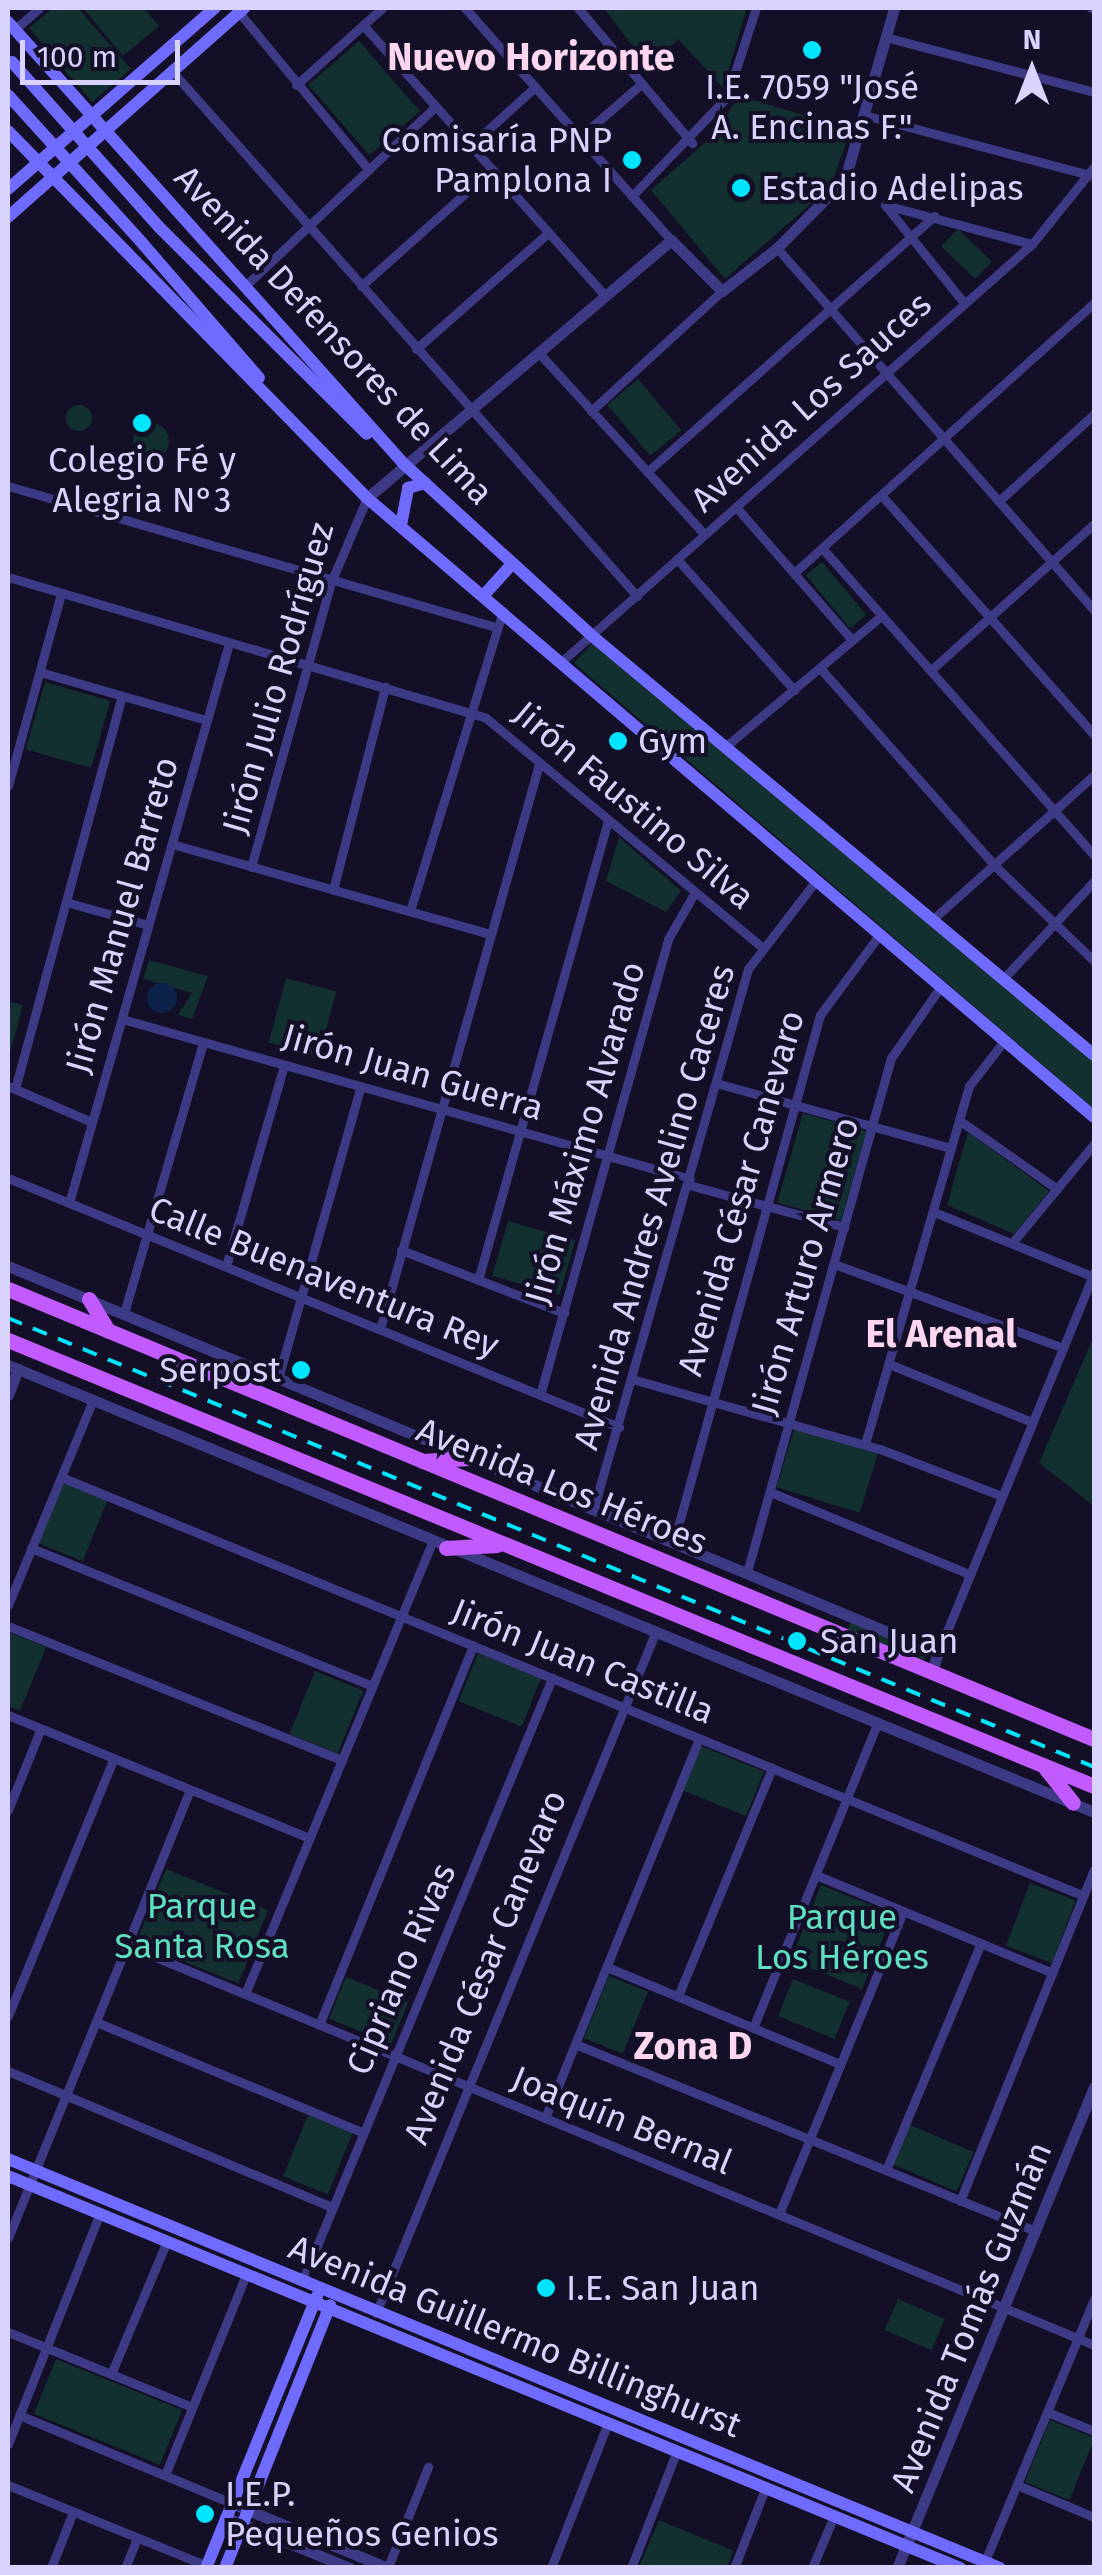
<!DOCTYPE html>
<meta charset="utf-8">
<style>
body{margin:0}
#map{position:relative;width:1102px;height:2575px;overflow:hidden;background:#130f26;font-family:"Fira Sans",sans-serif}
div>[style]{position:absolute}
[style*='--x']{left:calc(var(--x)*1px);top:calc(var(--y)*1px);width:calc(var(--w)*1px);rotate:calc(var(--a)*1deg)}
.green>*{inset:0;background:#12302f;transform-origin:0 0}
.round{border-radius:50%}
.water>*{inset:0;background:#0c2248}
.minor>*{height:9px;margin:-4.5px;padding:0 4.5px;transform-origin:4.5px;border-radius:4.5px;background:#3d3a85}
.tertiary>*{height:11px;margin:-5.5px;padding:0 5.5px;transform-origin:5.5px;border-radius:5.5px;background:#3d3a85}
.secondary>*{height:12px;margin:-6px;padding:0 6px;transform-origin:6px;border-radius:6px;background:#6f6bff}
.primary>*{height:15px;margin:-7.5px;padding:0 7.5px;transform-origin:7.5px;border-radius:7.5px;background:#c25bff}
.rail>*{height:4px;margin-top:-2px;transform-origin:0;background:repeating-linear-gradient(90deg,#00e5ff 0 15px,transparent 0 27px)}
.secondary-bridge>*{height:12px;margin:-6px;padding:0 6px;transform-origin:6px;border-radius:6px;background:#6f6bff}
.dots>*{width:28px;height:28px;translate:-50% -50%;box-sizing:border-box;border:5px solid #130f26;border-radius:50%}
span{translate:-50% -50%;white-space:nowrap;text-align:center;line-height:1.15;-webkit-text-stroke:8px #130f26;paint-order:stroke}
.poi-label{font-size:35px;color:#d9d4ff}
.right{translate:-100% -50%;text-align:right}
.left{translate:0 -50%;text-align:left}
.street-label{font-size:35px;color:#d9d4ff}
.park-label{font-size:35px;color:#5fe0c0}
.neighbourhood-label{font-size:38px;color:#ffd6f0;font-weight:700}
.frame{position:absolute;inset:0;border:10px solid #d9d4ff;pointer-events:none}
.north{position:absolute;left:982px;top:20px;width:100px;height:100px;-webkit-text-stroke:8px #130f26;paint-order:stroke;rotate:0deg;font-size:28px;font-weight:700;line-height:40px;text-align:center;color:#d9d4ff}
.north::after{content:'';display:block;margin:auto;width:35px;height:45px;background:#d9d4ff;clip-path:polygon(50% 0,100% 100%,50% 72%,0 100%)}
.scale{position:absolute;left:20px;top:40px;width:160px;height:45px;box-sizing:border-box;border:5px solid #d9d4ff;border-top:0;padding-left:12px;font-size:30px;line-height:35px;white-space:nowrap;color:#d9d4ff;-webkit-text-stroke:8px #130f26;paint-order:stroke}
</style>
<div id="map">
<div class="green">
<div style="clip-path:polygon(53px 8px,78px 8px,131px 69px,92px 102px,29px 28px)"></div>
<div style="clip-path:polygon(83px 8px,144px 8px,159px 26px,123px 56px)"></div>
<div style="clip-path:polygon(604px 8px,747px 8px,723px 88px,678px 39px,649px 68px)"></div>
<div style="left:359px;top:41px;width:93px;height:67px;rotate:49deg"></div>
<div style="clip-path:polygon(739px 96px,851px 129px,831px 186px,725px 279px,651px 190px,715px 134px)"></div>
<div style="left:958px;top:229px;width:47px;height:24px;rotate:44deg"></div>
<div style="left:638px;top:379px;width:67px;height:40px;rotate:50deg"></div>
<div class="round" style="left:66px;top:405px;width:26px;height:26px"></div>
<div class="round" style="left:133px;top:423px;width:36px;height:36px"></div>
<div style="left:822px;top:562px;width:69px;height:21px;rotate:50deg"></div>
<div style="clip-path:polygon(592px 643px,1094px 1061px,1094px 1109px,574px 663px)"></div>
<div style="left:45px;top:682px;width:68px;height:70px;rotate:16deg"></div>
<div style="clip-path:polygon(619px 837px,681px 891px,666px 912px,606px 881px)"></div>
<div style="clip-path:polygon(149px 960px,208px 976px,192px 1019px,178px 1015px,192px 993px,143px 979px)"></div>
<div style="left:286px;top:978px;width:52px;height:67px;rotate:15deg"></div>
<div style="clip-path:polygon(8px 1001px,23px 1005px,8px 1060px)"></div>
<div style="left:803px;top:1113px;width:66px;height:93px;rotate:16deg"></div>
<div style="clip-path:polygon(968px 1132px,1049px 1191px,1014px 1234px,947px 1205px)"></div>
<div style="left:508px;top:1221px;width:70px;height:57px;rotate:16deg"></div>
<div style="clip-path:polygon(1094px 1336px,1094px 1506px,1039px 1463px)"></div>
<div style="left:795px;top:1427px;width:87px;height:63px;rotate:17deg"></div>
<div style="left:63px;top:1482px;width:48px;height:66px;rotate:22deg"></div>
<div style="left:851px;top:1621px;width:82px;height:9px;rotate:23deg"></div>
<div style="clip-path:polygon(8px 1632px,46px 1647px,20px 1711px,8px 1706px)"></div>
<div style="left:478px;top:1653px;width:68px;height:52px;rotate:22deg"></div>
<div style="left:315px;top:1671px;width:52px;height:68px;rotate:22deg"></div>
<div style="left:701px;top:1746px;width:68px;height:48px;rotate:22deg"></div>
<div style="left:166px;top:1869px;width:110px;height:79px;rotate:22deg"></div>
<div style="left:1030px;top:1883px;width:49px;height:67px;rotate:21deg"></div>
<div style="left:821px;top:1885px;width:77px;height:81px;rotate:22deg"></div>
<div style="left:609px;top:1976px;width:42px;height:67px;rotate:22deg"></div>
<div style="left:346px;top:1977px;width:67px;height:45px;rotate:22deg"></div>
<div style="left:793px;top:1979px;width:61px;height:40px;rotate:22deg"></div>
<div style="left:308px;top:2115px;width:48px;height:66px;rotate:22deg"></div>
<div style="left:910px;top:2125px;width:69px;height:43px;rotate:23deg"></div>
<div style="left:898px;top:2299px;width:51px;height:34px;rotate:23deg"></div>
<div style="left:56px;top:2359px;width:136px;height:59px;rotate:22deg"></div>
<div style="left:1050px;top:2420px;width:48px;height:67px;rotate:22deg"></div>
<div style="clip-path:polygon(659px 2520px,734px 2551px,727px 2567px,639px 2567px)"></div>
</div>
<div class="water">
<div class="round" style="left:147px;top:983px;width:30px;height:30px"></div>
</div>
<div class="minor">
<div style="--x:465;--y:8;--w:310;--a:48.4"></div>
<div style="--x:578;--y:8;--w:177;--a:49.8"></div>
<div style="--x:1091;--y:8;--w:3;--a:18"></div>
<div style="--x:237;--y:10;--w:207;--a:50.5"></div>
<div style="--x:363;--y:25;--w:363;--a:48.2"></div>
<div style="--x:14;--y:30;--w:33;--a:-41"></div>
<div style="--x:885;--y:37;--w:216;--a:14.7"></div>
<div style="--x:171;--y:70;--w:703;--a:48.46"></div>
<div style="--x:296;--y:85;--w:115;--a:-41.8"></div>
<div style="--x:864;--y:115;--w:238;--a:14.9"></div>
<div style="--x:580;--y:137;--w:79;--a:-40.9"></div>
<div style="--x:470;--y:146;--w:88;--a:-42.2"></div>
<div style="--x:632;--y:196;--w:137;--a:-46.2"></div>
<div style="--x:727;--y:97;--w:94;--a:-72"></div>
<div style="--x:885;--y:205;--w:152;--a:14.9"></div>
<div style="--x:885;--y:205;--w:126;--a:51.1"></div>
<div style="--x:777;--y:248;--w:481;--a:48.8"></div>
<div style="--x:361;--y:286;--w:174;--a:-41.7"></div>
<div style="--x:244;--y:287;--w:261;--a:-43.3"></div>
<div style="--x:416;--y:349;--w:176;--a:-41.3"></div>
<div style="--x:538;--y:352;--w:246;--a:47.6"></div>
<div style="--x:591;--y:411;--w:178;--a:-42.5"></div>
<div style="--x:647;--y:472;--w:385;--a:-41.7"></div>
<div style="--x:8;--y:486;--w:504;--a:16.13"></div>
<div style="--x:882;--y:496;--w:319;--a:48.4"></div>
<div style="--x:999;--y:501;--w:129;--a:-42.5"></div>
<div style="--x:736;--y:507;--w:176;--a:48.9"></div>
<div style="--x:822;--y:548;--w:410;--a:48.5"></div>
<div style="--x:677;--y:559;--w:176;--a:48.2"></div>
<div style="--x:794;--y:573;--w:404;--a:-42"></div>
<div style="--x:8;--y:577;--w:498;--a:16.4"></div>
<div style="--x:486;--y:718;--w:359;--a:39.7"></div>
<div style="--x:560;--y:663;--w:631;--a:-41.6"></div>
<div style="--x:1032;--y:244;--w:99;--a:-51.2"></div>
<div style="--x:820;--y:668;--w:263;--a:48.5"></div>
<div style="--x:994;--y:865;--w:139;--a:43.8"></div>
<div style="--x:931;--y:670;--w:219;--a:-41.9"></div>
<div style="--x:40;--y:672;--w:173;--a:16.1"></div>
<div style="--x:725;--y:747;--w:204;--a:-40"></div>
<div style="--x:8;--y:786;--w:200;--a:-74.6"></div>
<div style="--x:172;--y:844;--w:330;--a:15.8"></div>
<div style="--x:251;--y:867;--w:296;--a:-74.3"></div>
<div style="--x:331;--y:582;--w:91;--a:-66.8"></div>
<div style="--x:333;--y:890;--w:210;--a:-75.6"></div>
<div style="--x:66;--y:902;--w:85;--a:15.7"></div>
<div style="--x:410;--y:911;--w:314;--a:-72.8"></div>
<div style="--x:932;--y:920;--w:217;--a:-41.8"></div>
<div style="--x:1003;--y:979;--w:134;--a:-47.1"></div>
<div style="--x:122;--y:1019;--w:590;--a:15.73"></div>
<div style="--x:716;--y:1083;--w:244;--a:15.5"></div>
<div style="--x:8;--y:1086;--w:91;--a:23.2"></div>
<div style="--x:15;--y:1089;--w:407;--a:-74.8"></div>
<div style="--x:959;--y:1120;--w:120;--a:35.1"></div>
<div style="--x:8;--y:1178;--w:660;--a:22.17"></div>
<div style="--x:689;--y:1185;--w:161;--a:15.2"></div>
<div style="--x:69;--y:1203;--w:582;--a:-74.05"></div>
<div style="--x:934;--y:1212;--w:170;--a:22.1"></div>
<div style="--x:1012;--y:1243;--w:129;--a:-50.4"></div>
<div style="--x:401;--y:1250;--w:175;--a:21.1"></div>
<div style="--x:834;--y:1264;--w:244;--a:20.1"></div>
<div style="--x:226;--y:1266;--w:209;--a:-73.9"></div>
<div style="--x:478;--y:1280;--w:477;--a:-74.2"></div>
<div style="--x:124;--y:1313;--w:282;--a:-73.7"></div>
<div style="--x:380;--y:1329;--w:587;--a:-74.28"></div>
<div style="--x:889;--y:1364;--w:154;--a:22.1"></div>
<div style="--x:279;--y:1375;--w:300;--a:-74.2"></div>
<div style="--x:632;--y:1379;--w:258;--a:15.8"></div>
<div style="--x:880;--y:1449;--w:131;--a:21.1"></div>
<div style="--x:540;--y:1395;--w:474;--a:-74.3"></div>
<div style="--x:668;--y:939;--w:54;--a:-60.1"></div>
<div style="--x:865;--y:1444;--w:373;--a:-73.8"></div>
<div style="--x:969;--y:1086;--w:57;--a:-52.1"></div>
<div style="--x:61;--y:1477;--w:1105;--a:22.27"></div>
<div style="--x:770;--y:1492;--w:215;--a:22.4"></div>
<div style="--x:594;--y:1507;--w:560;--a:-74.03"></div>
<div style="--x:748;--y:969;--w:110;--a:-52.4"></div>
<div style="--x:674;--y:1541;--w:546;--a:-74.49"></div>
<div style="--x:820;--y:1015;--w:101;--a:-53.5"></div>
<div style="--x:31;--y:1548;--w:368;--a:22"></div>
<div style="--x:747;--y:1572;--w:534;--a:-74.35"></div>
<div style="--x:891;--y:1058;--w:88;--a:-55.2"></div>
<div style="--x:8;--y:1605;--w:222;--a:-67.5"></div>
<div style="--x:8;--y:1626;--w:360;--a:21.9"></div>
<div style="--x:938;--y:1653;--w:412;--a:-67.7"></div>
<div style="--x:8;--y:1715;--w:325;--a:22.2"></div>
<div style="--x:8;--y:1810;--w:88;--a:-68.1"></div>
<div style="--x:816;--y:1875;--w:256;--a:22.5"></div>
<div style="--x:129;--y:1946;--w:1044;--a:22.46"></div>
<div style="--x:607;--y:1967;--w:252;--a:22.6"></div>
<div style="--x:245;--y:1994;--w:488;--a:-67.5"></div>
<div style="--x:678;--y:1996;--w:247;--a:-67.6"></div>
<div style="--x:8;--y:2016;--w:279;--a:-67.7"></div>
<div style="--x:96;--y:2022;--w:288;--a:22.5"></div>
<div style="--x:319;--y:2025;--w:410;--a:-67.9"></div>
<div style="--x:753;--y:2028;--w:328;--a:-67.8"></div>
<div style="--x:575;--y:2044;--w:497;--a:22.1"></div>
<div style="--x:8;--y:2071;--w:351;--a:22.8"></div>
<div style="--x:545;--y:2118;--w:409;--a:-67.9"></div>
<div style="--x:886;--y:2170;--w:246;--a:-67.3"></div>
<div style="--x:960;--y:2201;--w:357;--a:-68"></div>
<div style="--x:779;--y:2214;--w:327;--a:-67.7"></div>
<div style="--x:8;--y:2238;--w:484;--a:-67.9"></div>
<div style="--x:302;--y:2282;--w:654;--a:-67.51"></div>
<div style="--x:376;--y:2313;--w:737;--a:-67.68"></div>
<div style="--x:8;--y:2332;--w:199;--a:22.2"></div>
<div style="--x:111;--y:2374;--w:144;--a:-67.2"></div>
<div style="--x:1047;--y:2412;--w:51;--a:22"></div>
<div style="--x:19;--y:2415;--w:230;--a:22.5"></div>
<div style="--x:8;--y:2444;--w:249;--a:-68.3"></div>
<div style="--x:165;--y:2475;--w:216;--a:-68"></div>
<div style="--x:8;--y:2485;--w:215;--a:22.1"></div>
<div style="--x:1017;--y:2485;--w:83;--a:22.6"></div>
<div style="--x:985;--y:2561;--w:284;--a:-67.4"></div>
<div style="--x:388;--y:2567;--w:108;--a:-68.2"></div>
<div style="--x:51;--y:2568;--w:60;--a:-68.6"></div>
<div style="--x:125;--y:2568;--w:32;--a:-68"></div>
<div style="--x:551;--y:2568;--w:154;--a:-68.6"></div>
<div style="--x:631;--y:2568;--w:123;--a:-68.6"></div>
<div style="--x:734;--y:2568;--w:85;--a:-68.6"></div>
<div style="--x:812;--y:2568;--w:56;--a:-67.1"></div>
</div>
<div class="tertiary">
<div style="--x:367;--y:498;--w:399;--a:-40.3"></div>
<div style="--x:671;--y:240;--w:72;--a:45"></div>
<div style="--x:722;--y:291;--w:70;--a:-38"></div>
<div style="--x:777;--y:248;--w:97;--a:-45.4"></div>
<div style="--x:845;--y:179;--w:178;--a:-74"></div>
<div style="--x:8;--y:1266;--w:1007;--a:22.59"></div>
<div style="--x:938;--y:1653;--w:18;--a:109"></div>
<div style="--x:8;--y:1365;--w:1174;--a:22.37"></div>
<div style="--x:8;--y:1395;--w:28;--a:-69"></div>
<div style="--x:231;--y:2503;--w:170;--a:22.5"></div>
<div style="--x:225;--y:2517;--w:135;--a:22.2"></div>
<div style="--x:897;--y:2568;--w:520;--a:-67.73"></div>
</div>
<div class="secondary">
<div style="--x:8;--y:22;--w:593;--a:48.14"></div>
<div style="--x:404;--y:464;--w:253;--a:42.4"></div>
<div style="--x:591;--y:635;--w:655;--a:39.86"></div>
<div style="--x:8;--y:131;--w:513;--a:45.63"></div>
<div style="--x:367;--y:498;--w:955;--a:40.41"></div>
<div style="--x:8;--y:189;--w:275;--a:-41.2"></div>
<div style="--x:8;--y:217;--w:315;--a:-41.5"></div>
<div style="--x:159;--y:227;--w:293;--a:44.9"></div>
<div style="--x:143;--y:244;--w:177;--a:49.1"></div>
<div style="--x:401;--y:525;--w:38;--a:-79"></div>
<div style="--x:408;--y:488;--w:18;--a:-16"></div>
<div style="--x:484;--y:595;--w:42;--a:-47.9"></div>
<div style="--x:8;--y:2159;--w:1073;--a:22.41"></div>
<div style="--x:8;--y:2176;--w:1030;--a:22.38"></div>
<div style="--x:206;--y:2568;--w:294;--a:-67.8"></div>
<div style="--x:225;--y:2568;--w:283;--a:-68.2"></div>
</div>
<div class="primary">
<div style="--x:8;--y:1289;--w:1176;--a:22.51"></div>
<div style="--x:89;--y:1299;--w:37;--a:59"></div>
<div style="--x:8;--y:1340;--w:1174;--a:22.33"></div>
<div style="--x:423;--y:1461;--w:46;--a:-3.7"></div>
<div style="--x:446;--y:1548;--w:51;--a:-3.4"></div>
<div style="--x:1046;--y:1769;--w:43;--a:51.5"></div>
</div>
<div class="rail">
<div style="--x:8;--y:1318;--w:1175;--a:22.46"></div>
</div>
<div class="secondary-bridge">
<div style="--x:12;--y:62;--w:221;--a:48.3"></div>
<div style="--x:8;--y:95;--w:201;--a:47.8"></div>
</div>
<div class="dots">
<div style="left:812px;top:50px;background:#00e5ff"></div>
<div style="left:632px;top:160px;background:#00e5ff"></div>
<div style="left:741px;top:188px;background:#00e5ff"></div>
<div style="left:142px;top:423px;background:#00e5ff"></div>
<div style="left:618px;top:741px;background:#00e5ff"></div>
<div style="left:301px;top:1370px;background:#00e5ff"></div>
<div style="left:797px;top:1641px;background:#00e5ff"></div>
<div style="left:546px;top:2288px;background:#00e5ff"></div>
<div style="left:205px;top:2514px;background:#00e5ff"></div>
</div>
<div class="poi-label">
<span style="left:812px;top:107px">I.E. 7059 "José<br>A. Encinas F."</span>
<span class="right" style="left:612px;top:160px">Comisaría PNP<br>Pamplona I</span>
<span class="left" style="left:761px;top:188px">Estadio Adelipas</span>
<span style="left:142px;top:480px">Colegio Fé y<br>Alegria N°3</span>
<span class="left" style="left:638px;top:741px">Gym</span>
<span class="right" style="left:281px;top:1370px">Serpost</span>
<span class="left" style="left:820px;top:1641px">San Juan</span>
<span class="left" style="left:566px;top:2288px">I.E. San Juan</span>
<span class="left" style="left:225px;top:2514px">I.E.P.<br>Pequeños Genios</span>
</div>
<div class="street-label">
<span style="left:334px;top:335px;rotate:47deg">Avenida Defensores de Lima</span>
<span style="left:811px;top:402px;rotate:-42deg">Avenida Los Sauces</span>
<span style="left:278px;top:678px;rotate:-74deg">Jirón Julio Rodríguez</span>
<span style="left:634px;top:805px;rotate:40deg">Jirón Faustino Silva</span>
<span style="left:122px;top:915px;rotate:-74deg">Jirón Manuel Barreto</span>
<span style="left:413px;top:1072px;rotate:16deg">Jirón Juan Guerra</span>
<span style="left:585px;top:1133px;rotate:-74deg">Jirón Máximo Alvarado</span>
<span style="left:741px;top:1193px;rotate:-74deg">Avenida César Canevaro</span>
<span style="left:654px;top:1207px;rotate:-74deg">Avenida Andres Avelino Caceres</span>
<span style="left:805px;top:1266px;rotate:-74deg">Jirón Arturo Armero</span>
<span style="left:324px;top:1277px;rotate:22deg">Calle Buenaventura Rey</span>
<span style="left:562px;top:1486px;rotate:22deg">Avenida Los Héroes</span>
<span style="left:583px;top:1661px;rotate:22deg">Jirón Juan Castilla</span>
<span style="left:485px;top:1967px;rotate:-68deg">Avenida César Canevaro</span>
<span style="left:401px;top:1969px;rotate:-67deg">Cipriano Rivas</span>
<span style="left:622px;top:2120px;rotate:22deg">Joaquín Bernal</span>
<span style="left:971px;top:2317px;rotate:-68deg">Avenida Tomás Guzmán</span>
<span style="left:515px;top:2336px;rotate:22deg">Avenida Guillermo Billinghurst</span>
</div>
<div class="park-label">
<span style="left:202px;top:1926px">Parque<br>Santa Rosa</span>
<span style="left:842px;top:1937px">Parque<br>Los Héroes</span>
</div>
<div class="neighbourhood-label">
<span style="left:531px;top:58px">Nuevo Horizonte</span>
<span style="left:941px;top:1335px">El Arenal</span>
<span style="left:693px;top:2047px">Zona D</span>
</div>
<div class="frame"></div>
<div class="north">N</div>
<div class="scale">100 m</div>
</div>
